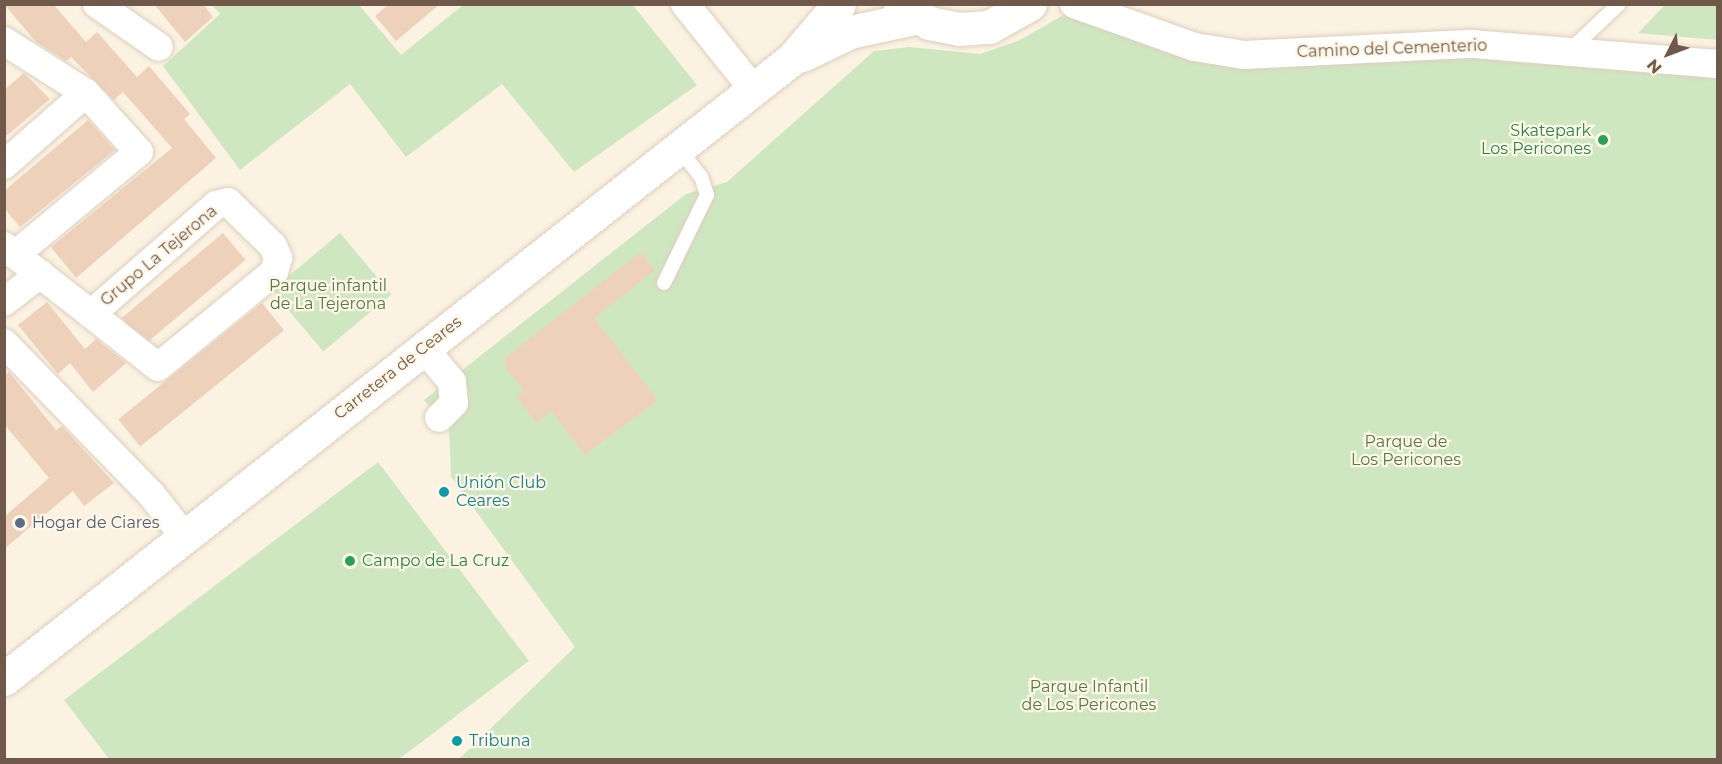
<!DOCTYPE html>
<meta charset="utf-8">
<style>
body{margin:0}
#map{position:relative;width:1722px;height:764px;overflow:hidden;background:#fbf2e1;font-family:Montserrat,sans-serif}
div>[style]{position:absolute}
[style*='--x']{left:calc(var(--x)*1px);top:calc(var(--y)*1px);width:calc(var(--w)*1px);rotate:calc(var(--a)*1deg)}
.green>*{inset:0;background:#cfe7c1;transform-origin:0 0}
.building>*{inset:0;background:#eed1bb;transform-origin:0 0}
.roads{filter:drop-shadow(0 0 2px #decebe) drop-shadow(0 0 2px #decebe)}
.lane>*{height:14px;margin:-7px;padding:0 7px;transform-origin:7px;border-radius:7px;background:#fff}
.street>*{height:28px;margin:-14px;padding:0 14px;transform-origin:14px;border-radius:14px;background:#fff}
.secondary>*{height:33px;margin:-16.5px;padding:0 16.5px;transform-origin:16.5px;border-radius:16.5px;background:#fff}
.dots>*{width:16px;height:16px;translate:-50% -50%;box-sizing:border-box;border:3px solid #fef6e7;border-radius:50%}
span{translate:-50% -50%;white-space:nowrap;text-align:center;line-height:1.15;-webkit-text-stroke:4.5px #fef6e7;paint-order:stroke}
.street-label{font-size:16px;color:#70594a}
.leisure-label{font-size:16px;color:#27864d}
.right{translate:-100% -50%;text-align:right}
.left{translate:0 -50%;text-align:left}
.park-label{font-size:16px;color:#547b45}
.culture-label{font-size:16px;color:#0d838f}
.service-label{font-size:16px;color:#4e5e75}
.frame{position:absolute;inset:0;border:6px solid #70594a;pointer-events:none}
.north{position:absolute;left:1638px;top:24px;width:60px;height:60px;-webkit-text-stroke:4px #fef6e7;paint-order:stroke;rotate:228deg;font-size:16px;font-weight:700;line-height:24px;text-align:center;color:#70594a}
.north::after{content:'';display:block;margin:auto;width:21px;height:27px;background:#70594a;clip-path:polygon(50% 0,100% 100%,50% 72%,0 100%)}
</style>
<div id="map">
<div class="green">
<div style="clip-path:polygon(632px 4px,697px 85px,574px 172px,502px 84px,406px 157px,350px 84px,240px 170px,163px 66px,220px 14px,212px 5px,359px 5px,401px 55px,463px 5px)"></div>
<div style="clip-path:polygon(1665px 5px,1717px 5px,1717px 40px,1638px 33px)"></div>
<div style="clip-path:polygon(1067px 13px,1193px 59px,1476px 53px,1717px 73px,1717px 759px,459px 759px,575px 647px,451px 477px,449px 429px,424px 400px,686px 194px,727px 182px,874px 51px,909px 47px,980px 54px,1018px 41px)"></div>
<div style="left:340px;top:233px;width:80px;height:89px;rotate:50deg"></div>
<div style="clip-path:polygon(378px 462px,529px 661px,399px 759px,109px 759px,64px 700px)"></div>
</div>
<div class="building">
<div style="clip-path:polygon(4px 4px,53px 4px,86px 42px,97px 32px,137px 77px,149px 66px,190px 114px,184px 119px,216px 158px,76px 278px,51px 247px,172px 148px,123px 92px,114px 100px,71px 57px,66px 61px,36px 42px)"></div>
<div style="clip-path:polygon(154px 4px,203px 4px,213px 17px,185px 42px)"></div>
<div style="clip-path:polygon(389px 4px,440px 4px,396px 41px,375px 16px)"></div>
<div style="clip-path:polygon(24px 73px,50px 99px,4px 138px,4px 90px)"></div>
<div style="clip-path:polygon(88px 120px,115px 150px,20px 227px,4px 208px,4px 191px)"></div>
<div style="left:223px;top:233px;width:35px;height:132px;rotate:50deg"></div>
<div style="clip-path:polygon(641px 252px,655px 270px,594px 318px,658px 400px,585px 455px,551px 411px,536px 423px,516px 397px,524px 391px,505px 367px,506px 357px)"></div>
<div style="clip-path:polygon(47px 302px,85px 349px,96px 339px,126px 363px,93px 392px,70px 363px,58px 374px,18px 325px)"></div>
<div style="left:262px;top:303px;width:35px;height:185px;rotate:51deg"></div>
<div style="clip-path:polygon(9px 372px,56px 430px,62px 426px,114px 483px,84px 506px,73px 491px,4px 549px,4px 517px,49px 478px,4px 424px,4px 376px)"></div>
</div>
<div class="roads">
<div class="lane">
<div style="--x:1570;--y:50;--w:67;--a:-43.2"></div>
<div style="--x:664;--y:283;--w:98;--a:-64"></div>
<div style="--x:707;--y:195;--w:19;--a:-108"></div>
<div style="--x:701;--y:177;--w:37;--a:-128"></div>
</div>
<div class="street">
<div style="--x:97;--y:4;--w:75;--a:34.7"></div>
<div style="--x:685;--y:4;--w:109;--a:51.3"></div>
<div style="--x:1074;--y:4;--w:128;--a:19.6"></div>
<div style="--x:1195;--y:47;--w:50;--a:9.3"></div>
<div style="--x:1244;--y:55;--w:229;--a:-2.8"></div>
<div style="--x:1473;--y:44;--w:246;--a:4.7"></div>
<div style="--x:4;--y:41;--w:97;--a:32.4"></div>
<div style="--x:86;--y:93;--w:79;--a:48.1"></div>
<div style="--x:139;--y:152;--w:161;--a:140.3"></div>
<div style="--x:4;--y:165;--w:109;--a:-41.3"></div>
<div style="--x:4;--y:246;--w:110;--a:38"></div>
<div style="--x:91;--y:314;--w:85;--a:38.3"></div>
<div style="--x:158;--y:367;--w:150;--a:-39.3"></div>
<div style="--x:274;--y:272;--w:15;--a:-74"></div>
<div style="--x:278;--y:258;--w:13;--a:-113"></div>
<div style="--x:273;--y:246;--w:63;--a:-135.6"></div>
<div style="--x:228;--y:202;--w:12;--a:166"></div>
<div style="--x:216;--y:205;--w:166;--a:138.9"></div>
<div style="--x:4;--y:302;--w:46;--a:-37.9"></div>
<div style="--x:4;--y:343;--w:211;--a:45.8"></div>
<div style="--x:151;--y:494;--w:53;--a:51.8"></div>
<div style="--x:424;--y:348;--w:44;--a:50.5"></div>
<div style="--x:452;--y:382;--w:21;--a:85"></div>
<div style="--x:454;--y:403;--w:21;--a:135"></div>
</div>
<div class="secondary">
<div style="--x:900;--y:4;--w:35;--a:33"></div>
<div style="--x:929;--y:23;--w:31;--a:11"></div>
<div style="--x:959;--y:29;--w:30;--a:-4"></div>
<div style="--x:989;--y:27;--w:47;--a:-29.3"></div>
<div style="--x:802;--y:55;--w:53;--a:-25.6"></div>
<div style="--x:850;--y:32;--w:71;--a:-12.3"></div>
<div style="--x:4;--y:679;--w:1003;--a:-38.2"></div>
<div style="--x:792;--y:59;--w:72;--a:-49.5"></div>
</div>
</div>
<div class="dots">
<div style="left:1603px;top:140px;background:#2e9e5b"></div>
<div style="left:444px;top:492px;background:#0f9aa8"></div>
<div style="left:20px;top:523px;background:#5c6f8a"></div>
<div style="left:350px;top:561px;background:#2e9e5b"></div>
<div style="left:457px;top:741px;background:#0f9aa8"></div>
</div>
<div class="street-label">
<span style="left:1392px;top:49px;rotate:-2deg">Camino del Cementerio</span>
<span style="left:159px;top:256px;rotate:-40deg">Grupo La Tejerona</span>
<span style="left:398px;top:368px;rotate:-38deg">Carretera de Ceares</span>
</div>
<div class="leisure-label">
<span class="right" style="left:1591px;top:140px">Skatepark<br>Los Pericones</span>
<span class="left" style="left:362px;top:561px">Campo de La Cruz</span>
</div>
<div class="park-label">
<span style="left:328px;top:295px">Parque infantil<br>de La Tejerona</span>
<span style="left:1406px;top:451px">Parque de<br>Los Pericones</span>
<span style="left:1089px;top:696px">Parque Infantil<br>de Los Pericones</span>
</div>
<div class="culture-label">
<span class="left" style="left:456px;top:492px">Unión Club<br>Ceares</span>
<span class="left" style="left:469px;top:741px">Tribuna</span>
</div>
<div class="service-label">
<span class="left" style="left:32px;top:523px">Hogar de Ciares</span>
</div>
<div class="frame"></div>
<div class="north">N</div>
</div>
